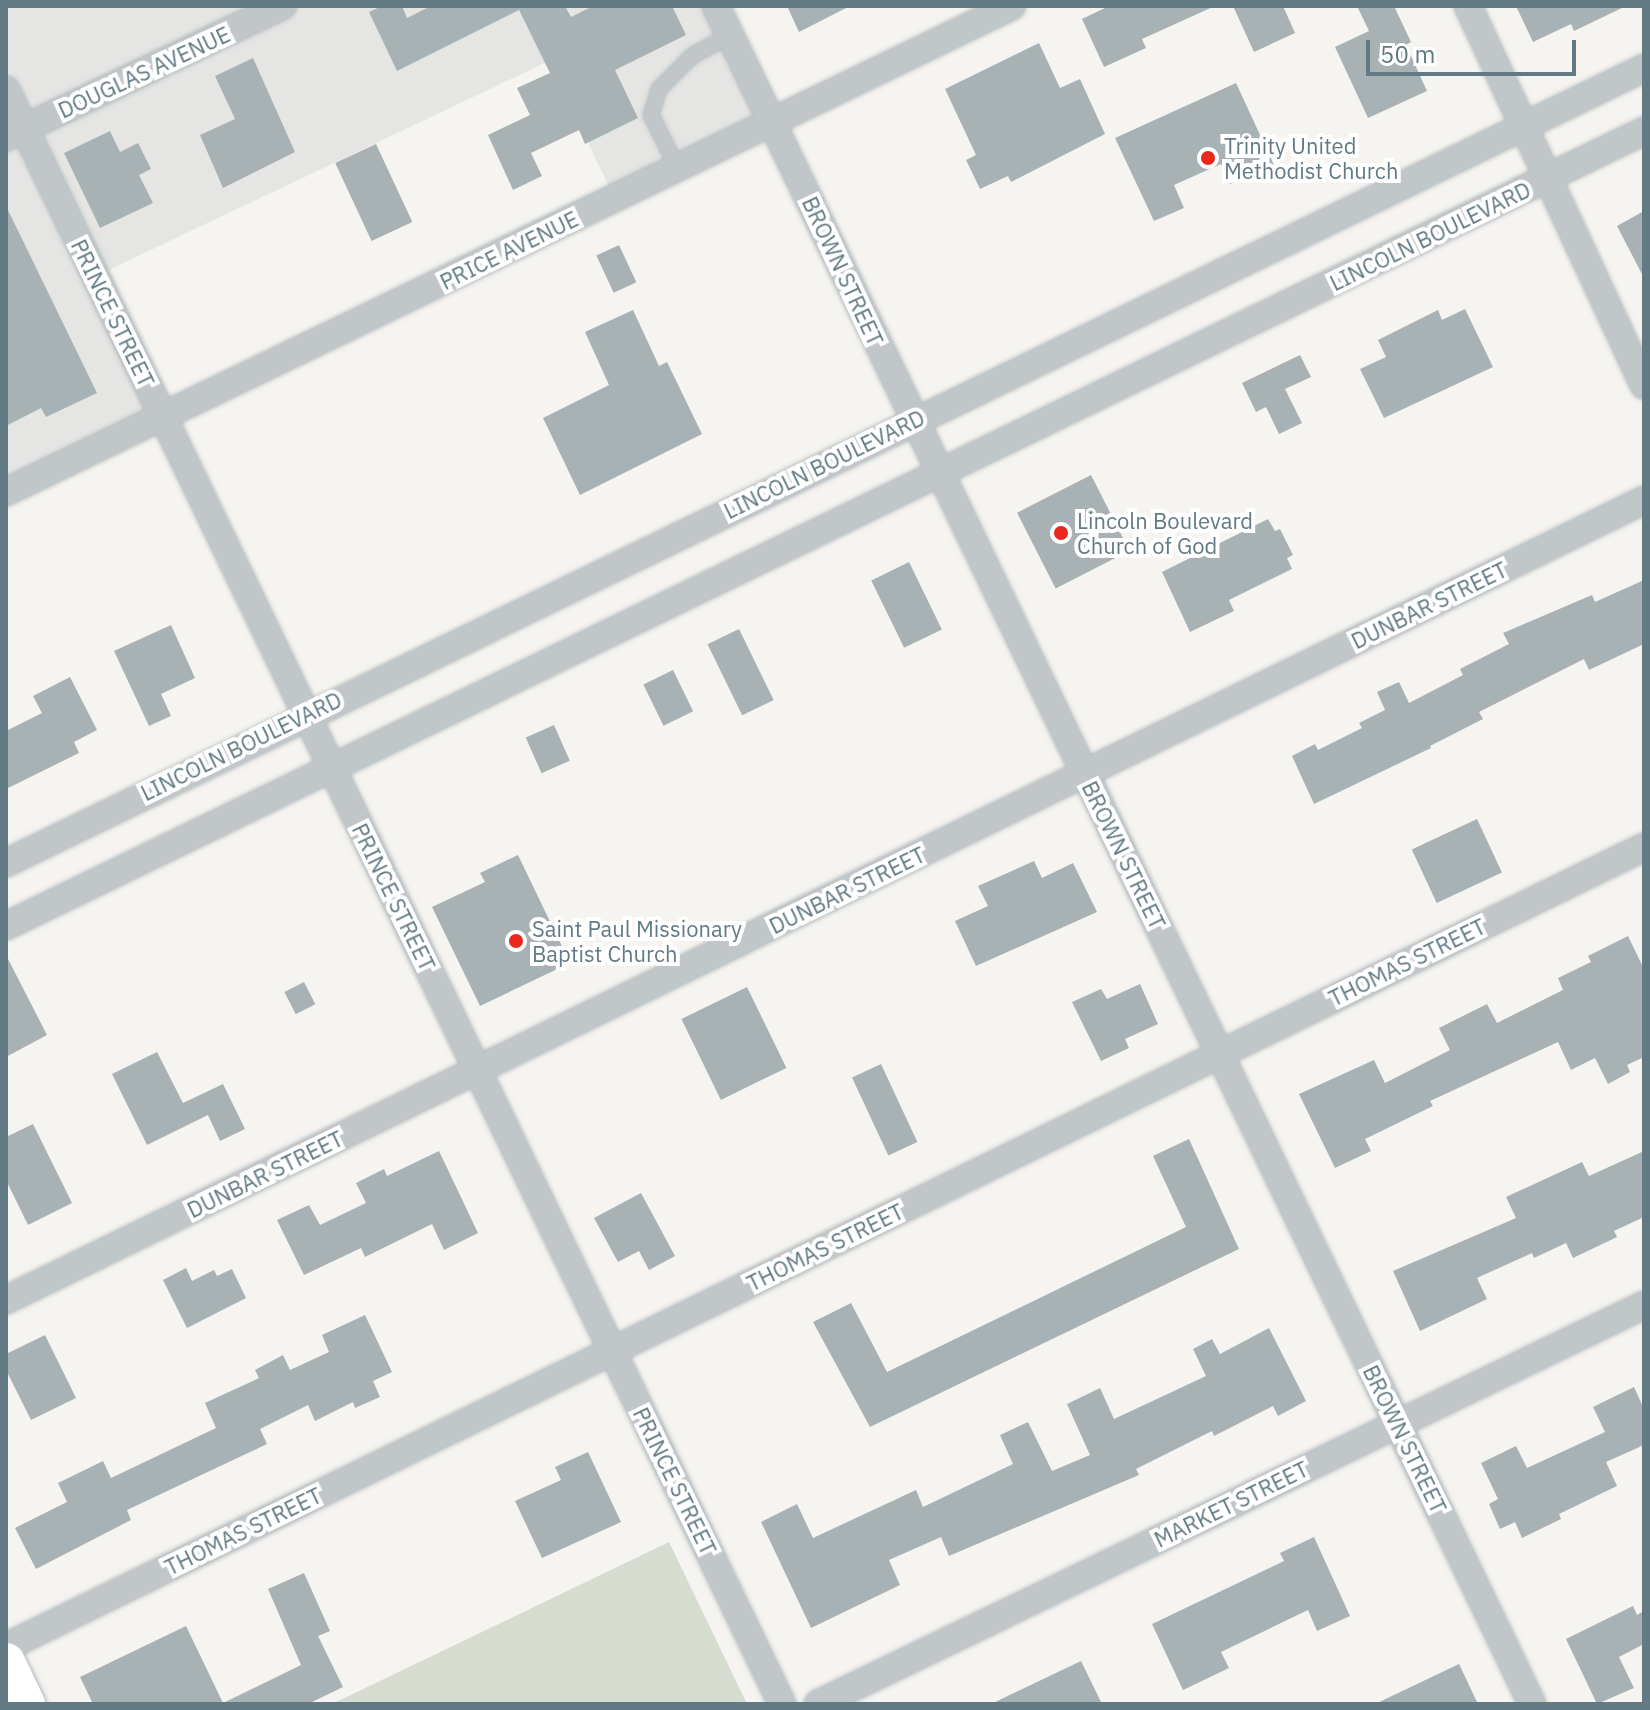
<!DOCTYPE html>
<style>
body{margin:0}
#map{position:relative;width:1650px;height:1710px;overflow:hidden;background:#f5f4f0;font-family:"IBM Plex Sans",sans-serif}
div>[style]{position:absolute}
[style*='--x']{left:calc(var(--x)*1px);top:calc(var(--y)*1px);width:calc(var(--w)*1px);rotate:calc(var(--a)*1deg)}
.built>*{inset:0;background:#e5e6e4}
.green>*{inset:0;background:#d7dcd1}
.building>*{inset:0;background:#a8b2b5;transform-origin:0 0}
.roads{filter:drop-shadow(0 0 2px #b3babd) drop-shadow(0 0 2px #b3babd)}
.lane>*{height:14px;margin:-7px;padding:0 7px;transform-origin:7px;border-radius:7px;background:#c1c6c8}
.street>*{height:26px;margin:-13px;padding:0 13px;transform-origin:13px;border-radius:13px;background:#c1c6c8}
.secondary>*{height:38px;margin:-19px;padding:0 19px;transform-origin:19px;border-radius:19px;background:#fff}
.dots>*{width:22px;height:22px;translate:-50% -50%;box-sizing:border-box;border:4px solid #fff;border-radius:50%}
span{translate:-50% -50%;white-space:nowrap;text-align:center;line-height:1.15;-webkit-text-stroke:8px #fff;paint-order:stroke}
.street-label{font-size:22px;color:#627a83}
.poi-label{font-size:22px;color:#627a83}
.left{translate:0 -50%;text-align:left}
.frame{position:absolute;inset:0;border:8px solid #627a83;pointer-events:none}
.scale{position:absolute;left:1366px;top:40px;width:210px;height:36px;box-sizing:border-box;border:4px solid #627a83;border-top:0;padding-left:10px;font-size:24px;line-height:28px;white-space:nowrap;color:#627a83;-webkit-text-stroke:6px #fff;paint-order:stroke}
</style>
<div id="map">
<div class="built">
<div style="clip-path:polygon(6px 6px,724px 6px,775px 115px,612px 193px,549px 61px,98px 275px,161px 408px,6px 482px)"></div>
</div>
<div class="green">
<div style="clip-path:polygon(669px 1542px,747px 1704px,332px 1704px)"></div>
</div>
<div class="building">
<div style="clip-path:polygon(382px 6px,402px 6px,407px 18px,431px 6px,565px 6px,571px 17px,593px 6px,672px 6px,686px 35px,615px 70px,638px 118px,585px 144px,579px 130px,531px 153px,542px 176px,513px 190px,488px 135px,530px 115px,517px 88px,550px 73px,519px 10px,397px 71px,369px 12px)"></div>
<div style="clip-path:polygon(787px 6px,850px 6px,799px 32px)"></div>
<div style="clip-path:polygon(1109px 6px,1215px 6px,1142px 39px,1146px 48px,1104px 67px,1082px 19px)"></div>
<div style="clip-path:polygon(1233px 6px,1283px 6px,1295px 33px,1254px 52px)"></div>
<div style="clip-path:polygon(1357px 6px,1394px 6px,1411px 42px,1406px 45px,1427px 91px,1368px 118px,1335px 47px,1369px 31px)"></div>
<div style="clip-path:polygon(1516px 6px,1626px 6px,1574px 31px,1571px 24px,1533px 42px)"></div>
<div style="clip-path:polygon(1039px 43px,1060px 88px,1080px 79px,1105px 134px,1011px 182px,1008px 176px,980px 189px,966px 160px,976px 155px,945px 89px)"></div>
<div style="clip-path:polygon(253px 58px,295px 152px,223px 188px,200px 135px,235px 119px,215px 76px)"></div>
<div style="clip-path:polygon(1236px 83px,1274px 165px,1230px 184px,1221px 164px,1174px 185px,1184px 208px,1154px 221px,1115px 138px)"></div>
<div style="clip-path:polygon(110px 131px,120px 152px,138px 143px,151px 169px,139px 175px,153px 203px,100px 228px,64px 153px)"></div>
<div style="left:376px;top:144px;width:86px;height:45px;rotate:65deg"></div>
<div style="clip-path:polygon(6px 206px,97px 393px,46px 417px,41px 408px,6px 426px)"></div>
<div style="clip-path:polygon(1644px 211px,1644px 278px,1617px 226px)"></div>
<div style="left:619px;top:245px;width:41px;height:25px;rotate:65deg"></div>
<div style="clip-path:polygon(1465px 309px,1493px 367px,1384px 418px,1360px 369px,1386px 357px,1378px 340px,1438px 310px,1442px 320px)"></div>
<div style="clip-path:polygon(633px 310px,659px 366px,667px 362px,702px 434px,580px 495px,543px 418px,609px 385px,585px 332px)"></div>
<div style="clip-path:polygon(1300px 355px,1311px 377px,1285px 389px,1302px 423px,1279px 434px,1266px 407px,1256px 412px,1242px 383px)"></div>
<div style="left:1091px;top:475px;width:85px;height:83px;rotate:63deg"></div>
<div style="clip-path:polygon(1268px 519px,1275px 531px,1280px 529px,1293px 555px,1287px 558px,1292px 569px,1229px 600px,1234px 611px,1190px 632px,1162px 572px)"></div>
<div style="left:909px;top:562px;width:75px;height:42px;rotate:64deg"></div>
<div style="clip-path:polygon(1644px 580px,1644px 644px,1589px 670px,1584px 659px,1479px 712px,1483px 719px,1430px 746px,1431px 748px,1314px 804px,1292px 756px,1315px 744px,1318px 750px,1362px 728px,1359px 723px,1385px 710px,1377px 692px,1399px 682px,1409px 703px,1463px 675px,1460px 669px,1509px 644px,1503px 633px,1592px 595px,1595px 602px)"></div>
<div style="clip-path:polygon(171px 625px,195px 678px,161px 694px,171px 716px,149px 726px,114px 651px)"></div>
<div style="left:739px;top:629px;width:79px;height:35px;rotate:64deg"></div>
<div style="left:673px;top:670px;width:46px;height:33px;rotate:64deg"></div>
<div style="clip-path:polygon(70px 677px,97px 730px,74px 742px,79px 753px,6px 789px,6px 731px,42px 713px,33px 696px)"></div>
<div style="left:554px;top:725px;width:39px;height:31px;rotate:66deg"></div>
<div style="left:1477px;top:819px;width:59px;height:72px;rotate:65deg"></div>
<div style="clip-path:polygon(518px 855px,570px 963px,480px 1006px,432px 907px,485px 882px,480px 873px)"></div>
<div style="clip-path:polygon(1034px 861px,1042px 878px,1073px 863px,1097px 912px,976px 966px,955px 921px,988px 906px,978px 886px)"></div>
<div style="clip-path:polygon(1628px 936px,1644px 969px,1644px 1057px,1627px 1065px,1630px 1072px,1608px 1084px,1595px 1058px,1571px 1070px,1558px 1042px,1430px 1101px,1433px 1106px,1365px 1139px,1371px 1151px,1335px 1168px,1299px 1094px,1374px 1060px,1385px 1083px,1450px 1050px,1439px 1028px,1487px 1004px,1497px 1023px,1563px 990px,1558px 978px,1591px 962px,1588px 956px)"></div>
<div style="clip-path:polygon(6px 955px,47px 1035px,6px 1057px)"></div>
<div style="left:304px;top:982px;width:25px;height:22px;rotate:63deg"></div>
<div style="clip-path:polygon(1140px 984px,1158px 1024px,1125px 1039px,1129px 1048px,1101px 1061px,1072px 1002px,1101px 989px,1107px 999px)"></div>
<div style="left:747px;top:987px;width:90px;height:73px;rotate:64deg"></div>
<div style="clip-path:polygon(157px 1052px,183px 1103px,223px 1084px,245px 1129px,220px 1141px,208px 1115px,147px 1145px,112px 1074px)"></div>
<div style="left:881px;top:1064px;width:86px;height:32px;rotate:65deg"></div>
<div style="clip-path:polygon(33px 1124px,72px 1203px,28px 1225px,6px 1180px,6px 1137px)"></div>
<div style="clip-path:polygon(1189px 1139px,1239px 1249px,870px 1427px,813px 1322px,851px 1303px,887px 1372px,1186px 1227px,1153px 1156px)"></div>
<div style="clip-path:polygon(439px 1151px,478px 1233px,444px 1250px,432px 1224px,365px 1257px,361px 1248px,304px 1275px,277px 1220px,309px 1205px,320px 1225px,366px 1203px,356px 1183px,384px 1169px,387px 1176px)"></div>
<div style="clip-path:polygon(1644px 1151px,1644px 1217px,1614px 1231px,1617px 1237px,1573px 1258px,1566px 1243px,1534px 1258px,1532px 1253px,1477px 1278px,1487px 1299px,1420px 1331px,1393px 1271px,1516px 1218px,1506px 1197px,1582px 1162px,1589px 1176px)"></div>
<div style="clip-path:polygon(641px 1193px,675px 1256px,649px 1270px,639px 1251px,618px 1262px,594px 1218px)"></div>
<div style="clip-path:polygon(186px 1268px,192px 1281px,214px 1270px,217px 1276px,232px 1269px,246px 1298px,187px 1328px,163px 1280px)"></div>
<div style="clip-path:polygon(365px 1315px,392px 1372px,373px 1381px,380px 1397px,355px 1408px,353px 1402px,315px 1421px,308px 1405px,260px 1429px,267px 1444px,127px 1510px,131px 1520px,36px 1569px,15px 1528px,67px 1502px,58px 1483px,103px 1461px,111px 1478px,216px 1428px,205px 1403px,259px 1378px,255px 1370px,283px 1355px,290px 1370px,329px 1352px,322px 1335px)"></div>
<div style="clip-path:polygon(1269px 1328px,1306px 1401px,1278px 1416px,1273px 1406px,1214px 1436px,1212px 1431px,1136px 1469px,1139px 1475px,949px 1556px,941px 1537px,889px 1560px,900px 1585px,811px 1628px,761px 1522px,797px 1504px,813px 1538px,916px 1490px,923px 1507px,1013px 1464px,1000px 1435px,1028px 1422px,1052px 1471px,1090px 1455px,1067px 1404px,1100px 1388px,1114px 1419px,1206px 1376px,1193px 1349px,1212px 1339px,1220px 1354px)"></div>
<div style="clip-path:polygon(45px 1335px,76px 1398px,31px 1420px,6px 1370px,6px 1354px)"></div>
<div style="clip-path:polygon(1634px 1387px,1644px 1409px,1644px 1445px,1606px 1462px,1617px 1486px,1559px 1514px,1561px 1519px,1522px 1538px,1515px 1522px,1500px 1529px,1489px 1504px,1498px 1499px,1481px 1463px,1516px 1446px,1527px 1468px,1605px 1432px,1593px 1407px)"></div>
<div style="clip-path:polygon(588px 1452px,621px 1522px,542px 1558px,515px 1501px,561px 1480px,555px 1467px)"></div>
<div style="clip-path:polygon(1314px 1537px,1350px 1616px,1317px 1631px,1308px 1610px,1221px 1652px,1229px 1668px,1183px 1690px,1152px 1624px,1284px 1561px,1280px 1553px)"></div>
<div style="clip-path:polygon(304px 1573px,330px 1631px,318px 1636px,343px 1687px,308px 1704px,93px 1704px,80px 1677px,186px 1626px,223px 1703px,301px 1665px,268px 1589px)"></div>
<div style="clip-path:polygon(1633px 1606px,1637px 1615px,1644px 1611px,1644px 1644px,1619px 1657px,1634px 1688px,1597px 1704px,1566px 1639px)"></div>
<div style="clip-path:polygon(1081px 1661px,1102px 1704px,991px 1704px)"></div>
<div style="clip-path:polygon(1459px 1664px,1478px 1704px,1375px 1704px)"></div>
</div>
<div class="roads">
<div class="lane">
<div style="--x:678;--y:169;--w:60;--a:-116.6"></div>
<div style="--x:651;--y:115;--w:27;--a:-73"></div>
<div style="--x:659;--y:89;--w:47;--a:-45"></div>
<div style="--x:692;--y:56;--w:43;--a:-28.9"></div>
</div>
<div class="street">
<div style="--x:716;--y:6;--w:1884;--a:64.33"></div>
<div style="--x:1468;--y:6;--w:418;--a:65.1"></div>
<div style="--x:6;--y:90;--w:1791;--a:64.32"></div>
<div style="--x:6;--y:137;--w:306;--a:-25.4"></div>
<div style="--x:6;--y:492;--w:1117;--a:-25.79"></div>
<div style="--x:6;--y:863;--w:1821;--a:-25.89"></div>
<div style="--x:6;--y:926;--w:1821;--a:-25.89"></div>
<div style="--x:6;--y:1300;--w:1823;--a:-26.03"></div>
<div style="--x:6;--y:1647;--w:1823;--a:-26.03"></div>
<div style="--x:818;--y:1704;--w:917;--a:-25.78"></div>
</div>
<div class="secondary">
<div style="--x:6;--y:1662;--w:47;--a:64.5"></div>
</div>
</div>
<div class="dots">
<div style="left:1208px;top:158px;background:#eb261a"></div>
<div style="left:1061px;top:533px;background:#eb261a"></div>
<div style="left:516px;top:941px;background:#eb261a"></div>
</div>
<div class="street-label">
<span style="left:144px;top:72px;rotate:-25deg">DOUGLAS AVENUE</span>
<span style="left:1430px;top:236px;rotate:-26deg">LINCOLN BOULEVARD</span>
<span style="left:509px;top:250px;rotate:-26deg">PRICE AVENUE</span>
<span style="left:843px;top:271px;rotate:65deg">BROWN STREET</span>
<span style="left:113px;top:313px;rotate:64deg">PRINCE STREET</span>
<span style="left:824px;top:464px;rotate:-26deg">LINCOLN BOULEVARD</span>
<span style="left:1429px;top:605px;rotate:-26deg">DUNBAR STREET</span>
<span style="left:241px;top:746px;rotate:-26deg">LINCOLN BOULEVARD</span>
<span style="left:1124px;top:855px;rotate:64deg">BROWN STREET</span>
<span style="left:847px;top:890px;rotate:-26deg">DUNBAR STREET</span>
<span style="left:394px;top:897px;rotate:64deg">PRINCE STREET</span>
<span style="left:1407px;top:962px;rotate:-26deg">THOMAS STREET</span>
<span style="left:265px;top:1174px;rotate:-26deg">DUNBAR STREET</span>
<span style="left:825px;top:1247px;rotate:-26deg">THOMAS STREET</span>
<span style="left:1405px;top:1439px;rotate:64deg">BROWN STREET</span>
<span style="left:675px;top:1481px;rotate:64deg">PRINCE STREET</span>
<span style="left:1231px;top:1504px;rotate:-26deg">MARKET STREET</span>
<span style="left:243px;top:1531px;rotate:-26deg">THOMAS STREET</span>
</div>
<div class="poi-label">
<span class="left" style="left:1224px;top:158px">Trinity United<br>Methodist Church</span>
<span class="left" style="left:1077px;top:533px">Lincoln Boulevard<br>Church of God</span>
<span class="left" style="left:532px;top:941px">Saint Paul Missionary<br>Baptist Church</span>
</div>
<div class="frame"></div>
<div class="scale">50 m</div>
</div>
